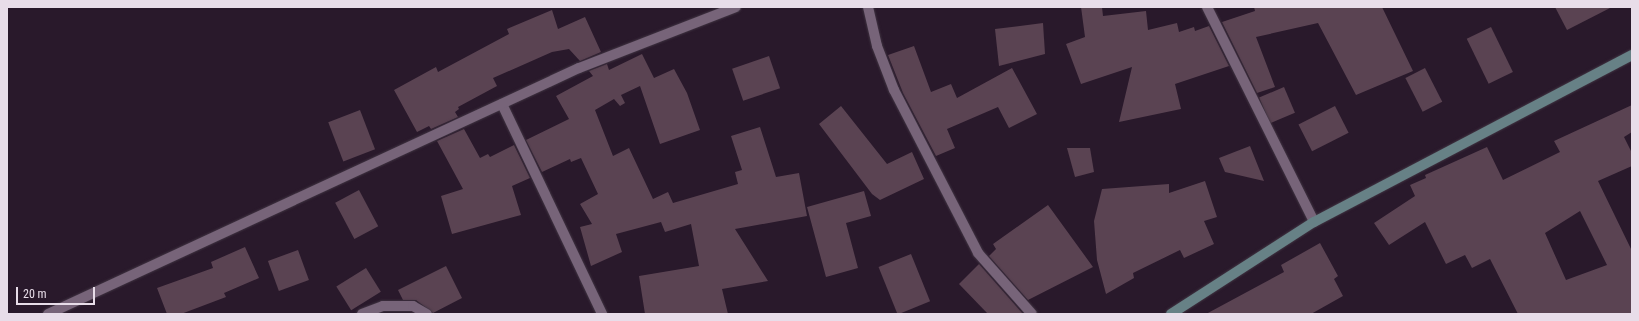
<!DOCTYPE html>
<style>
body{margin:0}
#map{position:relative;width:1639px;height:321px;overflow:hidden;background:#29192b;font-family:"Roboto Condensed",sans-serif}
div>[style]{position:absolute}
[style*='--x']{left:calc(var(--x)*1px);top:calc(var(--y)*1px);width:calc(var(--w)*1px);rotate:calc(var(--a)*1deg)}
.building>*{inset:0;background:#5a4352;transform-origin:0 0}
.roads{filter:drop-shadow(0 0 1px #403442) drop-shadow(0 0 1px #403442)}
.street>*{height:10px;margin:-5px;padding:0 5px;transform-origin:5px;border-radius:5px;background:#776479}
.secondary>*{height:10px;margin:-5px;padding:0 5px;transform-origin:5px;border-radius:5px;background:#678186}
span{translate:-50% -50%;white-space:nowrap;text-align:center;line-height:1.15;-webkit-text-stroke:4px #29192b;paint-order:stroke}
.frame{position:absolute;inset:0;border:8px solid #e8dde9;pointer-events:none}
.scale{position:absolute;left:16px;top:287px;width:79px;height:18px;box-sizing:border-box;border:2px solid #e8dde9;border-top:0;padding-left:5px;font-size:12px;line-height:14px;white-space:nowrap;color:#e8dde9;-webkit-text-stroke:3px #29192b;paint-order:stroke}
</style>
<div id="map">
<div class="building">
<div style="clip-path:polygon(1081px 7px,1102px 7px,1103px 16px,1146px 11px,1148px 30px,1177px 23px,1179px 32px,1194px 27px,1195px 31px,1209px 26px,1229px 66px,1175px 84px,1181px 109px,1119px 122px,1132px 67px,1081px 84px,1066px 44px,1085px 37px)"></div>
<div style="clip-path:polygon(1254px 7px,1382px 7px,1413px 71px,1356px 95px,1318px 23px,1256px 37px,1275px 87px,1257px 93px,1222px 22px,1255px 11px)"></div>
<div style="clip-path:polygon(1555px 7px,1612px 7px,1567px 30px)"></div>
<div style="clip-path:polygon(552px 10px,558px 29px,585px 17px,601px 52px,580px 61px,569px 49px,552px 52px,493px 78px,497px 86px,458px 107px,459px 109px,455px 112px,458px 117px,431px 129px,429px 126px,417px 132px,394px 90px,436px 67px,438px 72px,509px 34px,507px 29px)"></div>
<div style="clip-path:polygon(1043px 23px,1045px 54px,999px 66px,995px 29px)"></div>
<div style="left:1491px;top:27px;width:50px;height:27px;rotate:64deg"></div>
<div style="clip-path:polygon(914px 46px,931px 92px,951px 84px,957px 98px,1012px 68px,1037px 114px,1009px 128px,998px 107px,947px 129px,955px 148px,936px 156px,903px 93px,888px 55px)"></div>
<div style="clip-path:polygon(642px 54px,654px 78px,674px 69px,687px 93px,700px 130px,660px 144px,640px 86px,621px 95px,625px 103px,620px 106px,614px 99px,595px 110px,613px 156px,629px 148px,653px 199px,668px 192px,673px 203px,738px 184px,735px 172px,742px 170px,731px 136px,760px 127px,776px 177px,799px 173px,807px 216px,735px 229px,768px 281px,722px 289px,728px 314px,645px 314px,639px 276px,699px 266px,691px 224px,665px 232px,661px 222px,616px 234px,622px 252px,591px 266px,580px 227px,592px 224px,580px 204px,598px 194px,581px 158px,571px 162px,570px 159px,542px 172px,526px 140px,569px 119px,556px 96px,593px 76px,589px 71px,607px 64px,609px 70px)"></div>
<div style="left:769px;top:56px;width:34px;height:39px;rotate:71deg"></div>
<div style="left:1425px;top:68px;width:38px;height:22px;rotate:63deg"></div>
<div style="left:1284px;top:87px;width:28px;height:27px;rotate:67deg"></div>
<div style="clip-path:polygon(evenodd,1632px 105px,1632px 132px,1624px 137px,1632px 153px,1632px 166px,1598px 181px,1632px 251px,1632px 314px,1518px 314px,1490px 259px,1472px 268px,1465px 255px,1446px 264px,1425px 222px,1389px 245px,1374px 223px,1415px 196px,1410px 185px,1426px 178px,1425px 175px,1487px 147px,1503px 180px,1560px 152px,1554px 141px,1632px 105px,1580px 211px,1607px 265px,1566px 280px,1545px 233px,1580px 211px)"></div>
<div style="clip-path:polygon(841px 106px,887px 164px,912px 152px,924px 179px,880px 200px,872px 194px,819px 124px)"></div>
<div style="left:1335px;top:106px;width:30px;height:41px;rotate:63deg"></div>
<div style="left:360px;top:110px;width:42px;height:34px;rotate:69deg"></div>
<div style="clip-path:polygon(464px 129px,480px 158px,488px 154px,490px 157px,514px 145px,530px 178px,512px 186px,521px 215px,452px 234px,441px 196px,463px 189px,437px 141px)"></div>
<div style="clip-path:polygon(1250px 146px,1264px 181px,1225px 172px,1219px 158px)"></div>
<div style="clip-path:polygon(1067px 148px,1090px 148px,1094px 172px,1075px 177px)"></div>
<div style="clip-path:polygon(1205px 181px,1217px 217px,1204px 221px,1214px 244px,1184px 258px,1180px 250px,1133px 273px,1134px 278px,1106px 294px,1097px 260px,1094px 221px,1102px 189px,1169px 184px,1169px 193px)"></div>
<div style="left:359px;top:190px;width:41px;height:27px;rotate:62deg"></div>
<div style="clip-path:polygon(864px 191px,871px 216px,846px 223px,858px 268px,826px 277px,807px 207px)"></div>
<div style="clip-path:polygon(1048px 205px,1093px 267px,1028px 300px,989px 256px,996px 249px,993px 244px)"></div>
<div style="clip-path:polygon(1320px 243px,1338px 276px,1334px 279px,1343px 296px,1311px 314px,1206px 314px,1284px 272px,1281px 265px)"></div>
<div style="clip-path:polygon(245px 247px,259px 278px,224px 293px,226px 297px,181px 314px,167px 314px,157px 288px,213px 268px,211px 262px)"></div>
<div style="left:298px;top:250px;width:32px;height:32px;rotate:70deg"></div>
<div style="left:911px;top:254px;width:51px;height:35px;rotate:68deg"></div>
<div style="clip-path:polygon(979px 264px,1023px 314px,988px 314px,959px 284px)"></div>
<div style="clip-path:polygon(446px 266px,462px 298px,433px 313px,416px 300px,403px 300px,398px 290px)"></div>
<div style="left:366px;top:268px;width:28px;height:35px;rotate:58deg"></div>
</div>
<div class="roads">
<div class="street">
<div style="--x:868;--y:7;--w:40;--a:77"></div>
<div style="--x:877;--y:46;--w:47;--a:68.9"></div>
<div style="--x:894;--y:90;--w:183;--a:62.7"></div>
<div style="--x:978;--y:253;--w:81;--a:48.5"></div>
<div style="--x:1207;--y:7;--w:240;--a:63.5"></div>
<div style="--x:502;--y:104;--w:233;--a:64.5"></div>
<div style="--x:48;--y:314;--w:585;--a:-24.86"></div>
<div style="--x:579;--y:68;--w:168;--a:-21.2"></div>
<div style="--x:362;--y:314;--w:22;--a:-21"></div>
<div style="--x:383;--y:306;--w:30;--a:0"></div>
<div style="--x:413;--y:306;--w:16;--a:30"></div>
</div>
<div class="secondary">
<div style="--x:1171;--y:314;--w:170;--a:-32.8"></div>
<div style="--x:1314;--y:222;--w:359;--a:-27.7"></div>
</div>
</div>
<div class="frame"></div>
<div class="scale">20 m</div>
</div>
